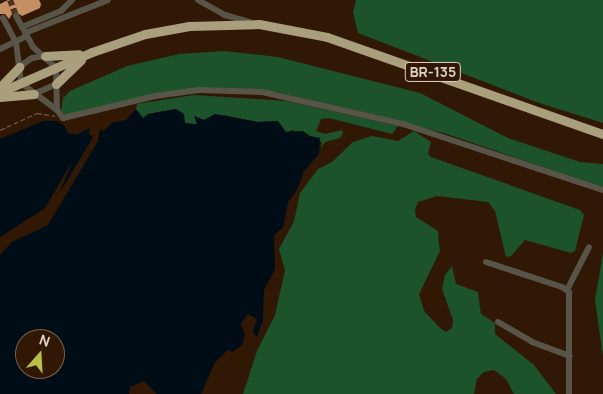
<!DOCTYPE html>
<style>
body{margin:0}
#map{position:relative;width:603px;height:394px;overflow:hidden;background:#301805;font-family:Manrope,sans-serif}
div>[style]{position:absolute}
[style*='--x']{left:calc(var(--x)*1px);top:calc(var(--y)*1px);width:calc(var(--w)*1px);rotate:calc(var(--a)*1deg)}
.forest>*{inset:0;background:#1c532b}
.water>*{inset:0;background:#000c16}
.building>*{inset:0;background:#c68e63}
.minor-tunnel>*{height:6px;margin-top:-3px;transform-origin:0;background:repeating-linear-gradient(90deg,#4b3422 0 6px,transparent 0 9px)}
.path>*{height:1px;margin-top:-0.5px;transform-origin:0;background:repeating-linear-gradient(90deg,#7f6b5b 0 5px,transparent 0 7.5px)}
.minor>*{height:6px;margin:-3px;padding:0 3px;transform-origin:3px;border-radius:3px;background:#585447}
.highway>*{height:9px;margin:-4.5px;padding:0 4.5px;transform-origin:4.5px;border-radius:4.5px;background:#a99f7d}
span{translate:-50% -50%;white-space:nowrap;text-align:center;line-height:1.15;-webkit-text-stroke:5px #301805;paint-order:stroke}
.shield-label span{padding:1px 4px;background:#301805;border:1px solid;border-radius:4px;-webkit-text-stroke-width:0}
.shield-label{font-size:14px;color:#e1d0c4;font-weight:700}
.north{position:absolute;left:15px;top:329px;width:50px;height:50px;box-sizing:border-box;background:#301805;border:1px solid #776251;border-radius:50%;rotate:19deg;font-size:14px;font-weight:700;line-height:20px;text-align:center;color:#e1d0c4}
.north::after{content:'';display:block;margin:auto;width:18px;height:22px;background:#bac045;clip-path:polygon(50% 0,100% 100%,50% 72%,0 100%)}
</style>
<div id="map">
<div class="forest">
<div style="clip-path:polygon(356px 0,603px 0,603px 123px,539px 103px,358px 33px,353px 13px)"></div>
<div style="clip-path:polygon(224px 51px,278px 57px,420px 93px,508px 138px,580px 162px,603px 164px,603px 188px,447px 134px,277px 92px,188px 89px,67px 117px,61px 111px,63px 98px,70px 91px,127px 66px,179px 54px)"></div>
<div style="clip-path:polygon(194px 95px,287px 101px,398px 126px,392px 134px,329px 118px,321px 119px,316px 131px,325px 134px,342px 130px,343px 133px,340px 138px,325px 142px,321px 148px,322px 142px,293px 130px,286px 132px,275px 121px,258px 122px,223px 115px,204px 120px,195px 117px,197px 124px,193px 124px,185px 123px,176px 109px,148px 114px,143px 119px,136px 109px,137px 104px)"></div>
<div style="clip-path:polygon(414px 131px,431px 142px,428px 154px,431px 157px,580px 210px,584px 215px,575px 251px,571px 253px,525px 240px,511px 256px,506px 257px,495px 211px,488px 202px,437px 196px,418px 202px,415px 210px,416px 217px,438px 231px,439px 244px,440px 251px,419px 294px,424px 311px,441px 329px,446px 332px,452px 328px,453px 320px,442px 289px,445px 275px,452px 266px,456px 284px,478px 292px,481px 314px,495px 323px,495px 334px,534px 365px,556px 394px,514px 394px,506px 379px,494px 370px,484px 372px,477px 379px,474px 394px,243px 394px,257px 351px,275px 315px,285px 270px,279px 249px,294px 221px,300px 193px,318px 169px,332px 162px,353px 142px,372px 136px,398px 141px)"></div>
<div style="clip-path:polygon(603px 253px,603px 357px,595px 300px)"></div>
</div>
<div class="water">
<div style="clip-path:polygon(evenodd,136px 109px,143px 118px,148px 114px,176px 109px,184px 114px,185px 123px,193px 124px,197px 124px,194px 116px,204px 120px,215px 114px,258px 122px,278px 121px,286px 132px,303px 131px,310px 136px,320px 138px,319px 154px,304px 171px,297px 190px,288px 202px,283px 228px,274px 235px,275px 269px,264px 290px,263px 321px,257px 337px,253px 332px,257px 319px,248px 314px,241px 324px,245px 335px,242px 345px,233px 352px,228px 350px,215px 362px,201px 394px,157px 394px,144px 381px,130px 387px,129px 394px,0 394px,0 255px,12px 242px,48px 225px,98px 141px,100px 129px,104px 131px,112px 123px,126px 120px,136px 109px,25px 339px,55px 339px,55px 369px,25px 369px,25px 339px)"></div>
<div style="clip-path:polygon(43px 121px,56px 121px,64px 125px,69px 134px,78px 134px,90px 128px,89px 135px,93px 136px,92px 139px,59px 194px,73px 160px,45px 208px,0 237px,0 139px)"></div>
</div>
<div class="building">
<div style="clip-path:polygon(8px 0,39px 0,41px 4px,40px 8px,22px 16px,14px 11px,9px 19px,5px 14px,0 14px,0 4px)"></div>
</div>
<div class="minor-tunnel">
<div style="--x:10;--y:0;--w:17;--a:69"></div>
</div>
<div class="path">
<div style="--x:0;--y:130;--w:41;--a:-24.7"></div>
<div style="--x:37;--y:113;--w:18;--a:9"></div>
</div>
<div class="minor">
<div style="--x:198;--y:0;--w:31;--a:29"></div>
<div style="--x:225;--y:15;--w:26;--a:16"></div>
<div style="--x:16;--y:16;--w:35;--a:61"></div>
<div style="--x:33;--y:47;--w:31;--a:42"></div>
<div style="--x:56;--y:68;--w:42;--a:88.6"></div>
<div style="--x:57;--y:110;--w:10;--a:53"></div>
<div style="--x:63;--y:118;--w:95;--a:-13.4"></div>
<div style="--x:155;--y:96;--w:44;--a:-7.8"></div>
<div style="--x:199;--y:90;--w:63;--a:1.8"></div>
<div style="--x:262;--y:92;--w:145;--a:12.8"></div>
<div style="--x:403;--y:124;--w:211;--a:18.3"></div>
<div style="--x:3;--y:18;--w:27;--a:62"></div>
<div style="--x:16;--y:42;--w:41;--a:83"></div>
<div style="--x:21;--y:83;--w:45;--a:36.9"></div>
<div style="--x:22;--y:27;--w:42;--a:-22.3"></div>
<div style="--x:61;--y:11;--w:16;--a:-45"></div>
<div style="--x:25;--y:33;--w:89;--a:-21.7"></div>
<div style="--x:0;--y:49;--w:30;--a:-26"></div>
<div style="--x:19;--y:67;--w:16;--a:-35"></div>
<div style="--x:32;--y:58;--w:12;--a:-9"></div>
<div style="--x:34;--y:94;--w:24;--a:-24"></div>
<div style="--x:486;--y:262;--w:80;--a:18.2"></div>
<div style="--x:562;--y:287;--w:9;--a:36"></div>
<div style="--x:569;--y:292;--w:102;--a:90"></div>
<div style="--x:567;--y:290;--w:48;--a:-62.9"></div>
<div style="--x:498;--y:322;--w:39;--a:30"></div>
<div style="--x:532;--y:342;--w:40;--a:20.2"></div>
</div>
<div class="highway">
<div style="--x:45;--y:56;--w:34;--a:-3"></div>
<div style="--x:56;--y:84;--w:35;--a:-44"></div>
<div style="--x:0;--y:87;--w:28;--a:-46"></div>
<div style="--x:0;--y:92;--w:100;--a:-23.5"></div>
<div style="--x:92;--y:52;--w:56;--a:-18.8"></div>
<div style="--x:145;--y:34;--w:45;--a:-10.3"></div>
<div style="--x:189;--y:26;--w:70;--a:-1.6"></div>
<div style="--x:259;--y:24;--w:69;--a:10.8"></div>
<div style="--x:327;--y:37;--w:293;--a:19.4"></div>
<div style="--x:0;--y:97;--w:34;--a:-5"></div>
</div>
<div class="shield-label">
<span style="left:433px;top:72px">BR-135</span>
</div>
<div class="north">N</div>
</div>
